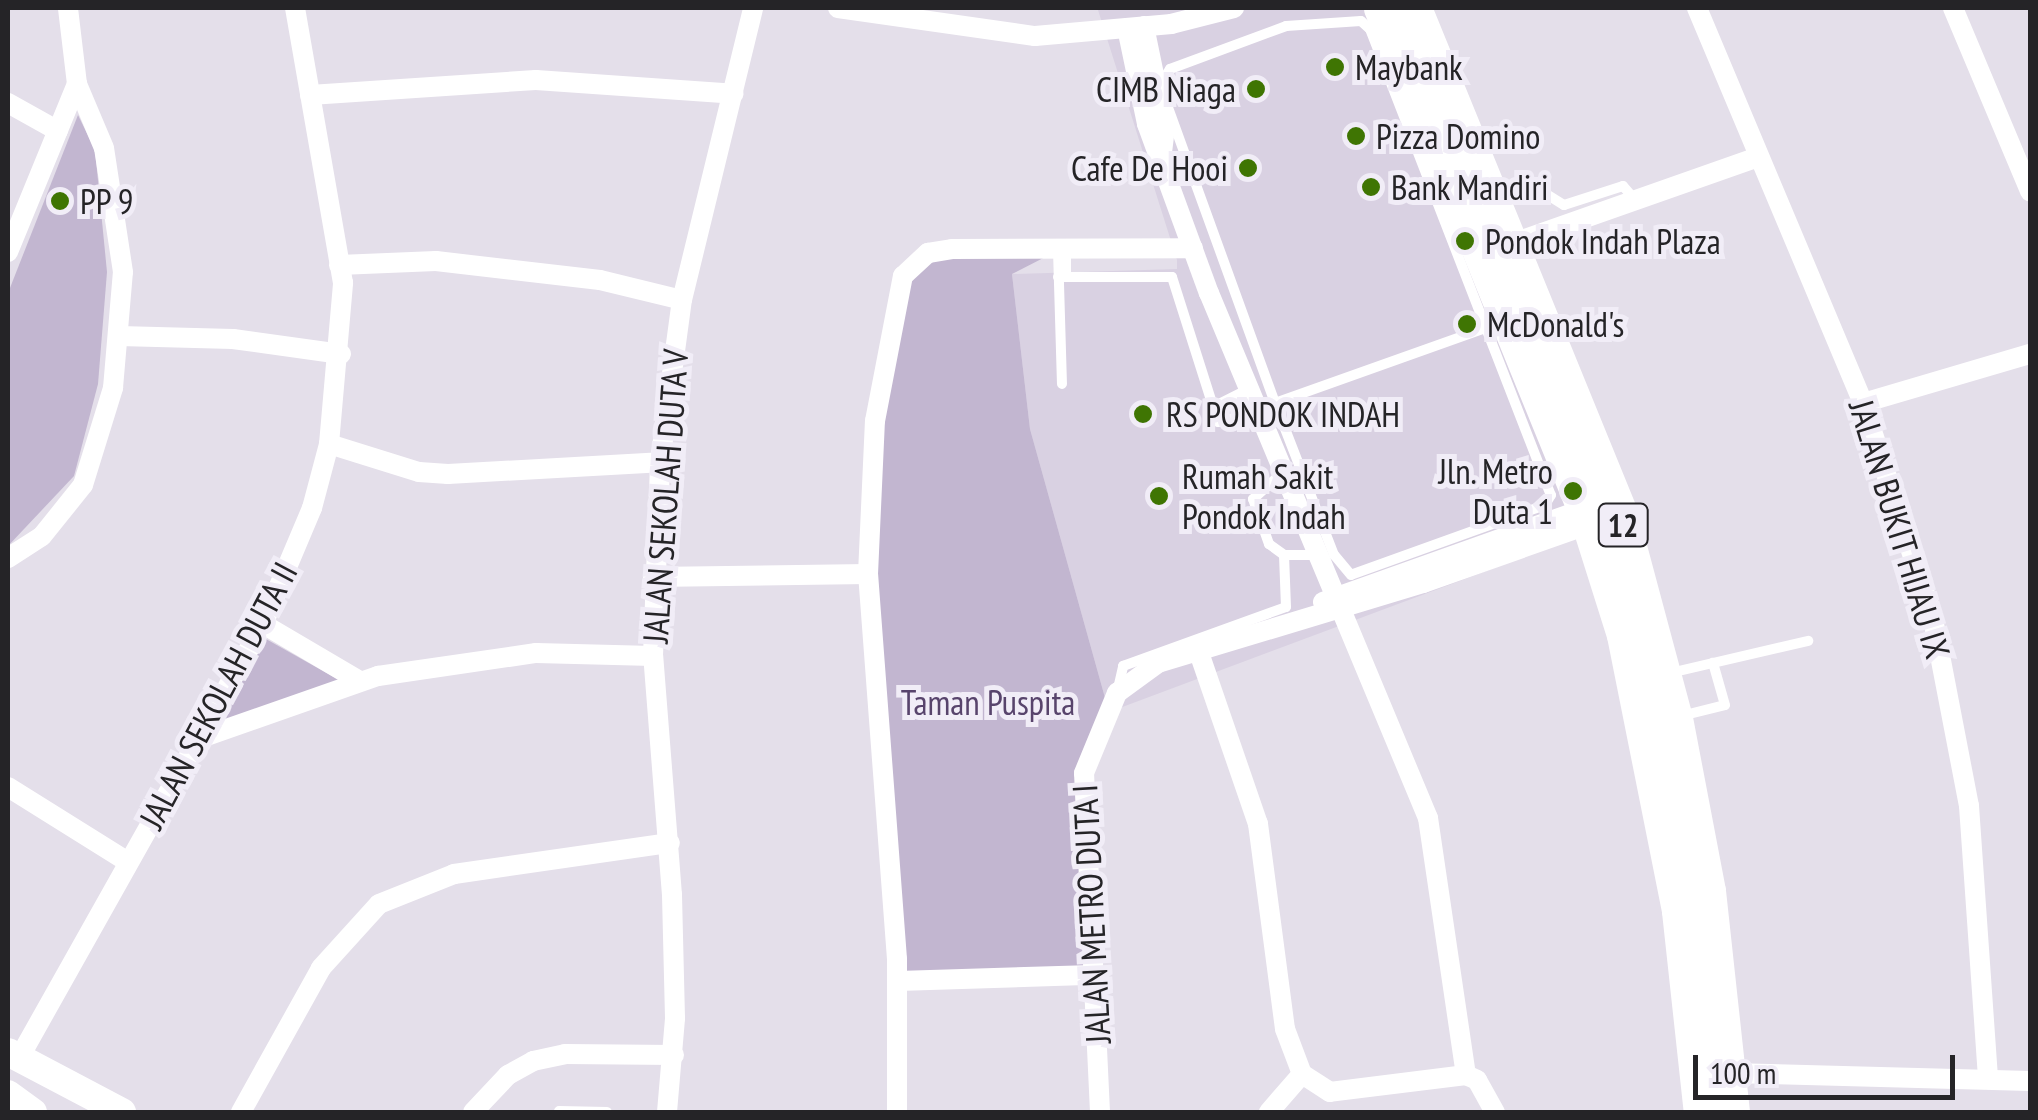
<!DOCTYPE html>
<style>
body{margin:0}
#map{position:relative;width:2038px;height:1120px;overflow:hidden;background:#e4dfea;font-family:"PT Sans Narrow",sans-serif}
div>[style]{position:absolute}
[style*='--x']{left:calc(var(--x)*1px);top:calc(var(--y)*1px);width:calc(var(--w)*1px);rotate:calc(var(--a)*1deg)}
.built>*{inset:0;background:#d9d1e2}
.green>*{inset:0;background:#c2b6d0}
.service>*{height:10px;margin:-5px;padding:0 5px;transform-origin:5px;border-radius:5px;background:#fff}
.minor>*{height:20px;margin:-10px;padding:0 10px;transform-origin:10px;border-radius:10px;background:#fff}
.tertiary>*{height:28px;margin:-14px;padding:0 14px;transform-origin:14px;border-radius:14px;background:#fff}
.trunk>*{height:35px;margin:-17.5px;padding:0 17.5px;transform-origin:17.5px;border-radius:17.5px;background:#fff}
.dots>*{width:28px;height:28px;translate:-50% -50%;box-sizing:border-box;border:5px solid #f1edf7;border-radius:50%}
span{translate:-50% -50%;white-space:nowrap;text-align:center;line-height:1.15;-webkit-text-stroke:10px #f1edf7;paint-order:stroke}
.shield-label span{padding:2px 8px;background:#f1edf7;border:2px solid;border-radius:8px;-webkit-text-stroke-width:0}
.shield-label{font-size:32px;color:#252427;font-weight:700}
.poi-label{font-size:35px;color:#252427}
.left{translate:0 -50%;text-align:left}
.right{translate:-100% -50%;text-align:right}
.street-label{font-size:35px;color:#252427}
.park-label{font-size:35px;color:#58446c}
.frame{position:absolute;inset:0;border:10px solid #252427;pointer-events:none}
.scale{position:absolute;left:1693px;top:1055px;width:262px;height:45px;box-sizing:border-box;border:5px solid #252427;border-top:0;padding-left:12px;font-size:30px;line-height:35px;white-space:nowrap;color:#252427;-webkit-text-stroke:8px #f1edf7;paint-order:stroke}
</style>
<div id="map">
<div class="built">
<div style="clip-path:polygon(941px 8px,1429px 8px,1628px 518px,1109px 712px,1030px 429px,1012px 274px,1177px 269px,1177px 260px,1098px 10px)"></div>
</div>
<div class="green">
<div style="clip-path:polygon(78px 115px,95px 150px,107px 272px,98px 384px,74px 476px,8px 546px,8px 293px)"></div>
<div style="clip-path:polygon(952px 251px,1057px 251px,1012px 274px,1030px 429px,1109px 712px,1088px 764px,1096px 979px,895px 984px,869px 581px,877px 421px,904px 277px)"></div>
<div style="clip-path:polygon(266px 639px,339px 680px,217px 723px)"></div>
</div>
<div class="service">
<div style="--x:1361;--y:21;--w:12;--a:42"></div>
<div style="--x:1370;--y:29;--w:500;--a:68.8"></div>
<div style="--x:1551;--y:495;--w:12;--a:121"></div>
<div style="--x:1545;--y:505;--w:206;--a:160.2"></div>
<div style="--x:1351;--y:575;--w:26;--a:-130"></div>
<div style="--x:1334;--y:555;--w:163;--a:-111.2"></div>
<div style="--x:1275;--y:403;--w:338;--a:-109.9"></div>
<div style="--x:1160;--y:85;--w:19;--a:-58"></div>
<div style="--x:1170;--y:69;--w:124;--a:-20.3"></div>
<div style="--x:1286;--y:26;--w:75;--a:-3.8"></div>
<div style="--x:1498;--y:198;--w:39;--a:-17"></div>
<div style="--x:1535;--y:187;--w:34;--a:32"></div>
<div style="--x:1564;--y:205;--w:62;--a:-17.9"></div>
<div style="--x:1623;--y:186;--w:18;--a:49"></div>
<div style="--x:1066;--y:249;--w:28;--a:90"></div>
<div style="--x:1058;--y:250;--w:134;--a:88.3"></div>
<div style="--x:1058;--y:277;--w:114;--a:0"></div>
<div style="--x:1172;--y:277;--w:152;--a:72.4"></div>
<div style="--x:1218;--y:422;--w:41;--a:-14"></div>
<div style="--x:1275;--y:403;--w:224;--a:-19.6"></div>
<div style="--x:1213;--y:407;--w:40;--a:-26.6"></div>
<div style="--x:1282;--y:473;--w:39;--a:138"></div>
<div style="--x:1253;--y:499;--w:48;--a:70.4"></div>
<div style="--x:1269;--y:544;--w:19;--a:36"></div>
<div style="--x:1284;--y:555;--w:30;--a:0"></div>
<div style="--x:1670;--y:673;--w:142;--a:-13.1"></div>
<div style="--x:1117;--y:693;--w:28;--a:-77"></div>
<div style="--x:1123;--y:666;--w:173;--a:-19.9"></div>
<div style="--x:1286;--y:607;--w:52;--a:-92.2"></div>
<div style="--x:1681;--y:716;--w:45;--a:-14"></div>
<div style="--x:1725;--y:705;--w:44;--a:-105.9"></div>
<div style="--x:559;--y:1111;--w:48;--a:1.2"></div>
</div>
<div class="minor">
<div style="--x:838;--y:8;--w:199;--a:8.1"></div>
<div style="--x:1035;--y:36;--w:137;--a:-5"></div>
<div style="--x:1171;--y:24;--w:65;--a:-14.3"></div>
<div style="--x:1697;--y:8;--w:428;--a:67.2"></div>
<div style="--x:1863;--y:403;--w:227;--a:72"></div>
<div style="--x:1933;--y:619;--w:190;--a:79.1"></div>
<div style="--x:1969;--y:806;--w:274;--a:86"></div>
<div style="--x:1953;--y:8;--w:199;--a:67.2"></div>
<div style="--x:1144;--y:26;--w:104;--a:78.4"></div>
<div style="--x:1165;--y:128;--w:23;--a:97"></div>
<div style="--x:1127;--y:28;--w:98;--a:78.2"></div>
<div style="--x:1147;--y:124;--w:180;--a:69.9"></div>
<div style="--x:1209;--y:293;--w:569;--a:67.36"></div>
<div style="--x:1428;--y:818;--w:260;--a:81.6"></div>
<div style="--x:1466;--y:1075;--w:137;--a:172.9"></div>
<div style="--x:1330;--y:1092;--w:33;--a:-147"></div>
<div style="--x:1302;--y:1074;--w:48;--a:-110.7"></div>
<div style="--x:1285;--y:1029;--w:207;--a:-97.5"></div>
<div style="--x:1258;--y:824;--w:184;--a:-109"></div>
<div style="--x:310;--y:95;--w:226;--a:-3.8"></div>
<div style="--x:536;--y:80;--w:198;--a:4"></div>
<div style="--x:8;--y:103;--w:57;--a:29.2"></div>
<div style="--x:1511;--y:244;--w:262;--a:-19.4"></div>
<div style="--x:8;--y:252;--w:182;--a:-67.7"></div>
<div style="--x:77;--y:84;--w:77;--a:-96.8"></div>
<div style="--x:339;--y:265;--w:97;--a:-2.4"></div>
<div style="--x:436;--y:261;--w:165;--a:6.6"></div>
<div style="--x:600;--y:280;--w:84;--a:13.7"></div>
<div style="--x:119;--y:336;--w:114;--a:1.5"></div>
<div style="--x:233;--y:339;--w:109;--a:7.9"></div>
<div style="--x:1863;--y:403;--w:174;--a:-16.4"></div>
<div style="--x:329;--y:444;--w:94;--a:17.3"></div>
<div style="--x:419;--y:472;--w:29;--a:4"></div>
<div style="--x:448;--y:474;--w:212;--a:-3.2"></div>
<div style="--x:8;--y:558;--w:40;--a:-32.9"></div>
<div style="--x:42;--y:536;--w:65;--a:-51.2"></div>
<div style="--x:83;--y:485;--w:102;--a:-72.8"></div>
<div style="--x:113;--y:388;--w:116;--a:-85.1"></div>
<div style="--x:123;--y:272;--w:125;--a:-98.7"></div>
<div style="--x:104;--y:148;--w:69;--a:-112.9"></div>
<div style="--x:653;--y:577;--w:215;--a:-0.8"></div>
<div style="--x:1323;--y:602;--w:286;--a:-19.6"></div>
<div style="--x:263;--y:624;--w:110;--a:30.5"></div>
<div style="--x:195;--y:740;--w:194;--a:-19.3"></div>
<div style="--x:378;--y:676;--w:160;--a:-8.3"></div>
<div style="--x:536;--y:653;--w:117;--a:1.5"></div>
<div style="--x:8;--y:787;--w:142;--a:32"></div>
<div style="--x:898;--y:981;--w:195;--a:-1.8"></div>
<div style="--x:18;--y:1060;--w:500;--a:-60.67"></div>
<div style="--x:263;--y:624;--w:126;--a:-67.1"></div>
<div style="--x:312;--y:508;--w:66;--a:-75.1"></div>
<div style="--x:329;--y:444;--w:162;--a:-85"></div>
<div style="--x:343;--y:283;--w:279;--a:-99.9"></div>
<div style="--x:1729;--y:1073;--w:301;--a:1.5"></div>
<div style="--x:1466;--y:1075;--w:12;--a:24"></div>
<div style="--x:1477;--y:1080;--w:37;--a:61"></div>
<div style="--x:241;--y:1112;--w:165;--a:-60.9"></div>
<div style="--x:321;--y:968;--w:86;--a:-47.8"></div>
<div style="--x:379;--y:904;--w:81;--a:-21.8"></div>
<div style="--x:454;--y:874;--w:218;--a:-8.2"></div>
<div style="--x:473;--y:1112;--w:51;--a:-46.6"></div>
<div style="--x:508;--y:1075;--w:29;--a:-29"></div>
<div style="--x:533;--y:1061;--w:33;--a:-12"></div>
<div style="--x:565;--y:1054;--w:109;--a:0.5"></div>
<div style="--x:667;--y:1112;--w:94;--a:-85.1"></div>
<div style="--x:675;--y:1018;--w:123;--a:-91.4"></div>
<div style="--x:672;--y:895;--w:240;--a:-94.5"></div>
<div style="--x:653;--y:656;--w:194;--a:-87.9"></div>
<div style="--x:660;--y:462;--w:163;--a:-82.3"></div>
<div style="--x:682;--y:300;--w:301;--a:-76.3"></div>
<div style="--x:897;--y:1112;--w:153;--a:-90"></div>
<div style="--x:897;--y:959;--w:386;--a:-94.3"></div>
<div style="--x:868;--y:574;--w:153;--a:-87.4"></div>
<div style="--x:875;--y:421;--w:148;--a:-79.1"></div>
<div style="--x:903;--y:276;--w:34;--a:-43"></div>
<div style="--x:928;--y:253;--w:24;--a:-9"></div>
<div style="--x:952;--y:249;--w:241;--a:-0.2"></div>
<div style="--x:1100;--y:1112;--w:339;--a:-92.7"></div>
<div style="--x:1084;--y:773;--w:87;--a:-67.6"></div>
<div style="--x:1117;--y:693;--w:51;--a:-36.2"></div>
<div style="--x:1158;--y:663;--w:277;--a:-16.8"></div>
<div style="--x:1423;--y:583;--w:182;--a:-19.5"></div>
<div style="--x:1269;--y:1112;--w:50;--a:-49"></div>
</div>
<div class="tertiary">
<div style="--x:8;--y:1052;--w:129;--a:27.8"></div>
<div style="--x:8;--y:1094;--w:31;--a:36"></div>
</div>
<div class="trunk">
<div style="--x:1381;--y:8;--w:540;--a:67.9"></div>
<div style="--x:1584;--y:508;--w:133;--a:72.5"></div>
<div style="--x:1624;--y:635;--w:281;--a:78.7"></div>
<div style="--x:1679;--y:911;--w:202;--a:83.8"></div>
<div style="--x:1414;--y:8;--w:545;--a:67.81"></div>
<div style="--x:1620;--y:513;--w:212;--a:75"></div>
<div style="--x:1675;--y:718;--w:176;--a:79.2"></div>
<div style="--x:1708;--y:891;--w:222;--a:83.8"></div>
</div>
<div class="dots">
<div style="left:1335px;top:67px;background:#3f7503"></div>
<div style="left:1256px;top:89px;background:#3f7503"></div>
<div style="left:1356px;top:136px;background:#3f7503"></div>
<div style="left:1248px;top:168px;background:#3f7503"></div>
<div style="left:1371px;top:187px;background:#3f7503"></div>
<div style="left:60px;top:201px;background:#3f7503"></div>
<div style="left:1465px;top:241px;background:#3f7503"></div>
<div style="left:1467px;top:324px;background:#3f7503"></div>
<div style="left:1143px;top:414px;background:#3f7503"></div>
<div style="left:1573px;top:491px;background:#3f7503"></div>
<div style="left:1159px;top:496px;background:#3f7503"></div>
</div>
<div class="shield-label">
<span style="left:1623px;top:525px">12</span>
</div>
<div class="poi-label">
<span class="left" style="left:1355px;top:67px">Maybank</span>
<span class="right" style="left:1236px;top:89px">CIMB Niaga</span>
<span class="left" style="left:1376px;top:136px">Pizza Domino</span>
<span class="right" style="left:1228px;top:168px">Cafe De Hooi</span>
<span class="left" style="left:1391px;top:187px">Bank Mandiri</span>
<span class="left" style="left:80px;top:201px">PP 9</span>
<span class="left" style="left:1485px;top:241px">Pondok Indah Plaza</span>
<span class="left" style="left:1487px;top:324px">McDonald's</span>
<span class="left" style="left:1166px;top:414px">RS PONDOK INDAH</span>
<span class="right" style="left:1553px;top:491px">Jln. Metro<br>Duta 1</span>
<span class="left" style="left:1182px;top:496px">Rumah Sakit<br>Pondok Indah</span>
</div>
<div class="street-label">
<span style="left:665px;top:496px;rotate:-86deg">JALAN SEKOLAH DUTA V</span>
<span style="left:1900px;top:529px;rotate:73deg">JALAN BUKIT HIJAU IX</span>
<span style="left:218px;top:695px;rotate:-62deg">JALAN SEKOLAH DUTA II</span>
<span style="left:1091px;top:914px;rotate:-93deg">JALAN METRO DUTA I</span>
</div>
<div class="park-label">
<span style="left:988px;top:702px">Taman Puspita</span>
</div>
<div class="frame"></div>
<div class="scale">100 m</div>
</div>
